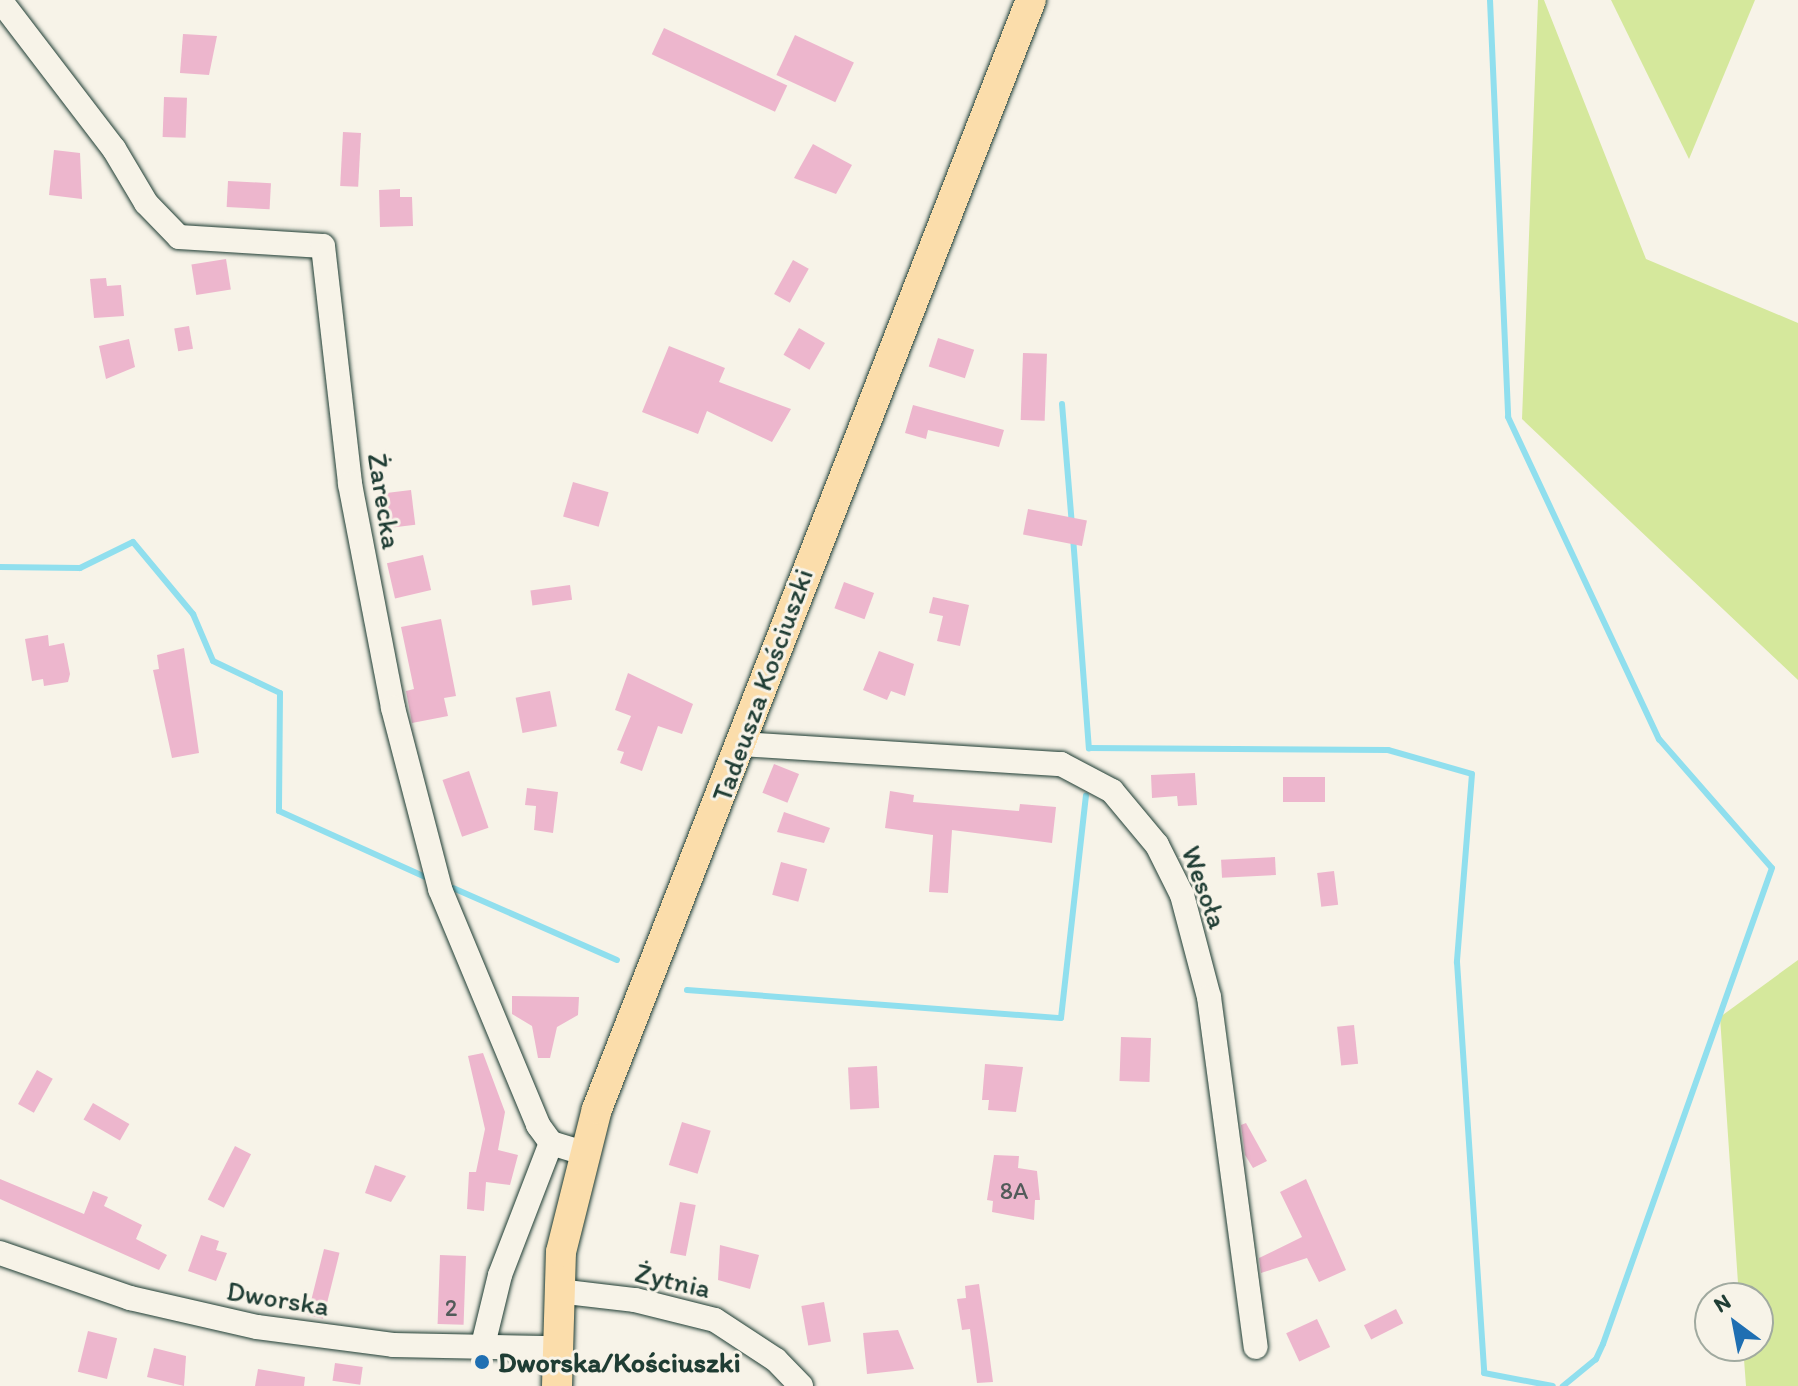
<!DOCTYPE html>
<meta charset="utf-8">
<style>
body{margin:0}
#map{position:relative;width:1798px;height:1386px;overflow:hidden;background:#f7f3e8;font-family:Itim,sans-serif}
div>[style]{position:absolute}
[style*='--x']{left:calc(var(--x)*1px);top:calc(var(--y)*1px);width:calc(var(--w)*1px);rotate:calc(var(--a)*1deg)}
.green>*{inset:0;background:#d5e89c}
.stream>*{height:6px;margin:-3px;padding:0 3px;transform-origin:3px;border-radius:3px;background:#90dfee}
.building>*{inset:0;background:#edb6cd;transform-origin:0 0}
.roads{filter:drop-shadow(0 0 2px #1f3d34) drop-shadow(0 0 2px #1f3d34)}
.minor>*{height:24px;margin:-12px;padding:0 12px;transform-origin:12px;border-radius:12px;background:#f7f3e8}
.major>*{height:30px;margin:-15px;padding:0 15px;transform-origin:15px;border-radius:15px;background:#fbddab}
.dots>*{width:22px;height:22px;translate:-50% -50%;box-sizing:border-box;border:4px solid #f7f3e8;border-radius:50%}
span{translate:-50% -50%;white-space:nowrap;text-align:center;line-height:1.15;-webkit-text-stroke:6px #f7f3e8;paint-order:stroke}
.number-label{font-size:24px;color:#525b5a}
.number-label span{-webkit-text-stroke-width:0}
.street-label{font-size:28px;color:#1f3d34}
.poi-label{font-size:28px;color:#1f3d34;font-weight:700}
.left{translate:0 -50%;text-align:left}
.north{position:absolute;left:1694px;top:1282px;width:80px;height:80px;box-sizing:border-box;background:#f7f3e8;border:2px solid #a1aaa0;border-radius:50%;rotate:328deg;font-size:22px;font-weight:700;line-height:32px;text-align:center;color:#1f3d34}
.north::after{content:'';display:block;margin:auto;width:28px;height:36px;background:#1f6fb2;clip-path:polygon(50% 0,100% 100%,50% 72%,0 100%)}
</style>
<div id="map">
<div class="green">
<div style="clip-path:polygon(1538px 0,1544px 0,1646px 259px,1798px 323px,1798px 680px,1522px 419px)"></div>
<div style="clip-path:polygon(1611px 0,1755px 0,1689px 159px)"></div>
<div style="clip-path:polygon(1798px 960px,1798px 1386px,1746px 1386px,1743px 1346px,1758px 1346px,1758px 1298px,1739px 1298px,1720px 1017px)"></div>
</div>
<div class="stream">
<div style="--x:1490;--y:0;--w:417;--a:87.5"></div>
<div style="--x:1508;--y:417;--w:356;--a:64.9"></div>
<div style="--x:1659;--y:739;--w:171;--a:48.8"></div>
<div style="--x:1772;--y:868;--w:505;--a:109.55"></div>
<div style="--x:1603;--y:1344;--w:17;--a:115"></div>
<div style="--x:1596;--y:1359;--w:43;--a:140.7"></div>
<div style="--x:1062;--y:404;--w:122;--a:85.3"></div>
<div style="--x:1073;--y:537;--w:212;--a:85.7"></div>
<div style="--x:1089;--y:748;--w:299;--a:0.4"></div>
<div style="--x:1388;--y:750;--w:87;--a:15.9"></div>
<div style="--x:1472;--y:774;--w:189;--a:94.6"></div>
<div style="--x:1457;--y:962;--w:412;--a:86.2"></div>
<div style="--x:1484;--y:1373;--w:70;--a:10.7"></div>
<div style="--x:0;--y:567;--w:80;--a:0.7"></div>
<div style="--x:80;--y:568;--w:59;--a:-26.1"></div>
<div style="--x:133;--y:542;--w:94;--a:50.2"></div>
<div style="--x:193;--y:614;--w:51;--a:66.9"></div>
<div style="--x:213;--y:661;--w:74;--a:25.5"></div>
<div style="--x:280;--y:693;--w:118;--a:90.5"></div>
<div style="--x:279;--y:811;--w:160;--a:24.3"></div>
<div style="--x:453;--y:888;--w:179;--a:23.7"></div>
<div style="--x:687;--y:990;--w:375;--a:4.3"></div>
<div style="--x:1061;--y:1018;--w:224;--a:-83.6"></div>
</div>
<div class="building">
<div style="left:664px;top:28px;width:136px;height:29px;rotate:25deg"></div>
<div style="clip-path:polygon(183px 34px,217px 36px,209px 75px,180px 73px)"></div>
<div style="left:795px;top:35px;width:65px;height:44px;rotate:25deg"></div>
<div style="left:164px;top:97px;width:23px;height:40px;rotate:2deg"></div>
<div style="left:343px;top:132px;width:18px;height:54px;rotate:3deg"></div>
<div style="clip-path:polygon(813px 144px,852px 165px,836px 194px,794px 178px)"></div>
<div style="clip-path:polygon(54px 150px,80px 153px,82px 199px,49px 195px)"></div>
<div style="left:228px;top:181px;width:43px;height:26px;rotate:3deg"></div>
<div style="clip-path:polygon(400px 189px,400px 197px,412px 197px,413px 226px,380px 227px,379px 190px)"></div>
<div style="left:226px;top:259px;width:31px;height:35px;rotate:81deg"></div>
<div style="left:793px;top:260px;width:18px;height:39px;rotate:29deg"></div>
<div style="clip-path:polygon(106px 278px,107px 286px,121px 285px,124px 316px,94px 318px,90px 279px)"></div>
<div style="left:189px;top:326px;width:23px;height:15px;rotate:80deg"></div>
<div style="left:799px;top:328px;width:30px;height:31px;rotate:30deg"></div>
<div style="left:938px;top:338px;width:38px;height:30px;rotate:18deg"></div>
<div style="clip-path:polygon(129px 339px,135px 367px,106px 379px,99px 346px)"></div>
<div style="clip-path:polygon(669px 346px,725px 368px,719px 382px,791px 409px,772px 442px,707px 411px,698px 434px,642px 412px)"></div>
<div style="left:1023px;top:353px;width:24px;height:67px;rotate:2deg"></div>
<div style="clip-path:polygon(913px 405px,1004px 430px,999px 447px,928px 430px,926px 439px,905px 433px)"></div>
<div style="left:573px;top:482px;width:37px;height:36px;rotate:16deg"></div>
<div style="left:411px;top:490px;width:35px;height:31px;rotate:83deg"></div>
<div style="left:1028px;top:509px;width:60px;height:26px;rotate:11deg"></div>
<div style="left:423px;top:555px;width:36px;height:37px;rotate:77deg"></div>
<div style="left:844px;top:582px;width:32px;height:28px;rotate:20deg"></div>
<div style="left:570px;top:585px;width:15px;height:40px;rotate:82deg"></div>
<div style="clip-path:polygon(933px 597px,969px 605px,960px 646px,937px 641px,943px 616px,929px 613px)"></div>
<div style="clip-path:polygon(441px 619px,456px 696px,444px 698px,448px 716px,412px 723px,406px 691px,414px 689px,401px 627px)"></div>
<div style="clip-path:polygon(48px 635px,49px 646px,64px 643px,70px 674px,68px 682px,44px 686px,43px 679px,32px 681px,25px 639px)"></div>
<div style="clip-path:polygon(184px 648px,199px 753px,172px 758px,153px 670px,159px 669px,157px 655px)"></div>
<div style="clip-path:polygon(879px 651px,914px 664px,905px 696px,891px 691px,887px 700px,863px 690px)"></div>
<div style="clip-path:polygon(628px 673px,693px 704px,682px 734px,658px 726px,642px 771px,620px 763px,624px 752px,617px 750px,631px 716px,615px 710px)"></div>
<div style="left:550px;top:691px;width:36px;height:35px;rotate:79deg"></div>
<div style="left:774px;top:764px;width:27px;height:31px;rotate:22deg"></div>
<div style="left:469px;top:771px;width:60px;height:28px;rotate:71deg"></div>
<div style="clip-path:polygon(1195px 773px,1197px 805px,1178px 806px,1177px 796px,1152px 798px,1151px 775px)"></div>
<div style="left:1325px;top:777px;width:25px;height:42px;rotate:90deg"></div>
<div style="clip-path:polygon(527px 788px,558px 792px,553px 833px,534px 830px,536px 806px,525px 805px)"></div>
<div style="clip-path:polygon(890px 791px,914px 795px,913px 802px,1019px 811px,1020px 804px,1056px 807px,1052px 843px,952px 830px,948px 893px,929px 892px,933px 835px,885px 828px)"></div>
<div style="clip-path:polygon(784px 812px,830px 828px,824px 843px,777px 832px)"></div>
<div style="left:1275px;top:857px;width:18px;height:54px;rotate:87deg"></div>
<div style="left:781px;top:862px;width:27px;height:34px;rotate:15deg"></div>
<div style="left:1334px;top:871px;width:34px;height:17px;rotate:83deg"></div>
<div style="clip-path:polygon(512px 996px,579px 997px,578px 1015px,557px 1027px,550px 1058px,538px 1058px,532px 1026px,512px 1014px)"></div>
<div style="left:1354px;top:1025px;width:39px;height:17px;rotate:84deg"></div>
<div style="left:1121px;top:1037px;width:30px;height:44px;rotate:2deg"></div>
<div style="clip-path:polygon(483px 1053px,505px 1112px,498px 1150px,518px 1155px,510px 1185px,486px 1182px,484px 1211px,467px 1209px,469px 1172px,476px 1172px,485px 1129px,468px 1056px)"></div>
<div style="clip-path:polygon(985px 1064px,1023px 1067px,1016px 1112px,988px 1110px,989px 1100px,982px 1100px)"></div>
<div style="left:877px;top:1066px;width:42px;height:29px;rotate:87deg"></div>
<div style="left:37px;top:1070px;width:18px;height:39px;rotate:29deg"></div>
<div style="left:93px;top:1103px;width:42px;height:19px;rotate:30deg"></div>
<div style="left:682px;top:1122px;width:30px;height:45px;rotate:17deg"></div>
<div style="clip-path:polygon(1246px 1123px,1267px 1161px,1253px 1168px,1245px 1155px,1241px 1125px)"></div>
<div style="left:235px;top:1146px;width:18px;height:60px;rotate:27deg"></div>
<div style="clip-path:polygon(994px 1155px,1019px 1156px,1018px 1168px,1037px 1171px,1040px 1200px,1035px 1200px,1034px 1220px,992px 1212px,993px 1201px,987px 1200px)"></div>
<div style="clip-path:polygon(375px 1165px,406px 1176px,391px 1202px,365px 1193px)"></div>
<div style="clip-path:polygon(0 1179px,84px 1214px,93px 1191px,108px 1197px,104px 1206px,142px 1225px,136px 1239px,167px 1255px,159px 1270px,0 1199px)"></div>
<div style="clip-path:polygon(1306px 1179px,1346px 1270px,1319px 1282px,1307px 1258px,1261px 1273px,1259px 1258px,1302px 1237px,1280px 1192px)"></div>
<div style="left:680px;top:1202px;width:16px;height:52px;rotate:11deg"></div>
<div style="clip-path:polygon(201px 1235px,219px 1241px,216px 1250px,227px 1253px,216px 1281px,188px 1271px)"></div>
<div style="clip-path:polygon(720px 1245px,759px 1255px,750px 1289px,718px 1280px)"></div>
<div style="left:324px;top:1249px;width:16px;height:68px;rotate:14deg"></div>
<div style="left:440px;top:1255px;width:26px;height:69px;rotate:2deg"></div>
<div style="clip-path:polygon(979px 1284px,988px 1344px,993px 1382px,977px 1383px,970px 1329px,962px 1330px,957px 1299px,966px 1298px,965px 1286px)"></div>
<div style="left:824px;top:1302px;width:40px;height:23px;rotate:80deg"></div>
<div style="left:1396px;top:1309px;width:16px;height:36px;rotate:63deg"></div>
<div style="left:1317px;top:1319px;width:31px;height:34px;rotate:65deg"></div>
<div style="clip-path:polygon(898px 1330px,914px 1369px,867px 1374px,863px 1333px)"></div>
<div style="left:88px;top:1331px;width:30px;height:42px;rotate:14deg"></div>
<div style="clip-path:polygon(154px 1348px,186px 1356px,184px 1386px,147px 1377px)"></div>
<div style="left:335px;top:1363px;width:28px;height:18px;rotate:8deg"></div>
<div style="clip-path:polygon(258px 1369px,305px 1377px,304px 1386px,255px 1386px)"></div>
</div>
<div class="roads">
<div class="minor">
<div style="--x:0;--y:0;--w:188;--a:52.6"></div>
<div style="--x:114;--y:149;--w:63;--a:59.3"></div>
<div style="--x:146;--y:203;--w:47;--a:45.9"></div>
<div style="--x:179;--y:237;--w:144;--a:3.6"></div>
<div style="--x:323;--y:246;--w:240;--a:83.5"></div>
<div style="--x:350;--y:484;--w:228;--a:79.1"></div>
<div style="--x:393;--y:708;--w:187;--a:75.4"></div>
<div style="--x:440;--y:889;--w:256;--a:67.4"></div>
<div style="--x:538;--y:1125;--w:22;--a:54"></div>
<div style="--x:551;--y:1143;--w:34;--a:17"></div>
<div style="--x:741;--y:744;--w:321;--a:3.6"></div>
<div style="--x:1061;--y:764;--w:58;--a:27.9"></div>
<div style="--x:1112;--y:791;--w:70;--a:50.2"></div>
<div style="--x:1157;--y:845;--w:56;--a:63.4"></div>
<div style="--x:1182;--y:895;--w:106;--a:75.2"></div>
<div style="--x:1209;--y:997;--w:353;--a:82.4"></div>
<div style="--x:0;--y:1253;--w:138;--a:19.1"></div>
<div style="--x:130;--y:1298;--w:130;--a:12.9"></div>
<div style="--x:257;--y:1327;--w:137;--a:7.5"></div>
<div style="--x:393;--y:1345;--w:163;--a:1.1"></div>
<div style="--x:558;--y:1291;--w:78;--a:6.7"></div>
<div style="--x:635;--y:1300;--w:82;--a:14"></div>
<div style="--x:715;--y:1320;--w:73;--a:33.3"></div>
<div style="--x:776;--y:1360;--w:36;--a:46"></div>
<div style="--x:482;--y:1349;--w:76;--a:-76.3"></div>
<div style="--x:500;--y:1275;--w:142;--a:-68.9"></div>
</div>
<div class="major">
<div style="--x:557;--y:1386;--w:134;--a:-88.3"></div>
<div style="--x:561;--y:1252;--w:147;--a:-75.9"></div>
<div style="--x:597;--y:1109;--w:1191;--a:-68.63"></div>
</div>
</div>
<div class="dots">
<div style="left:482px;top:1362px;background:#1f6fb2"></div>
</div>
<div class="number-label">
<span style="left:1014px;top:1191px">8A</span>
<span style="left:451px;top:1308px">2</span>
</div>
<div class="street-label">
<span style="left:385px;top:501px;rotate:81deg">Żarecka</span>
<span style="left:762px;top:685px;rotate:-70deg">Tadeusza Kościuszki</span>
<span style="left:1205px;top:887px;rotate:70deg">Wesoła</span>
<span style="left:673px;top:1280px;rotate:13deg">Żytnia</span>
<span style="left:278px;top:1298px;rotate:9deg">Dworska</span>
</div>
<div class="poi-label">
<span class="left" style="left:498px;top:1362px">Dworska/Kościuszki</span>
</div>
<div class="north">N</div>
</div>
